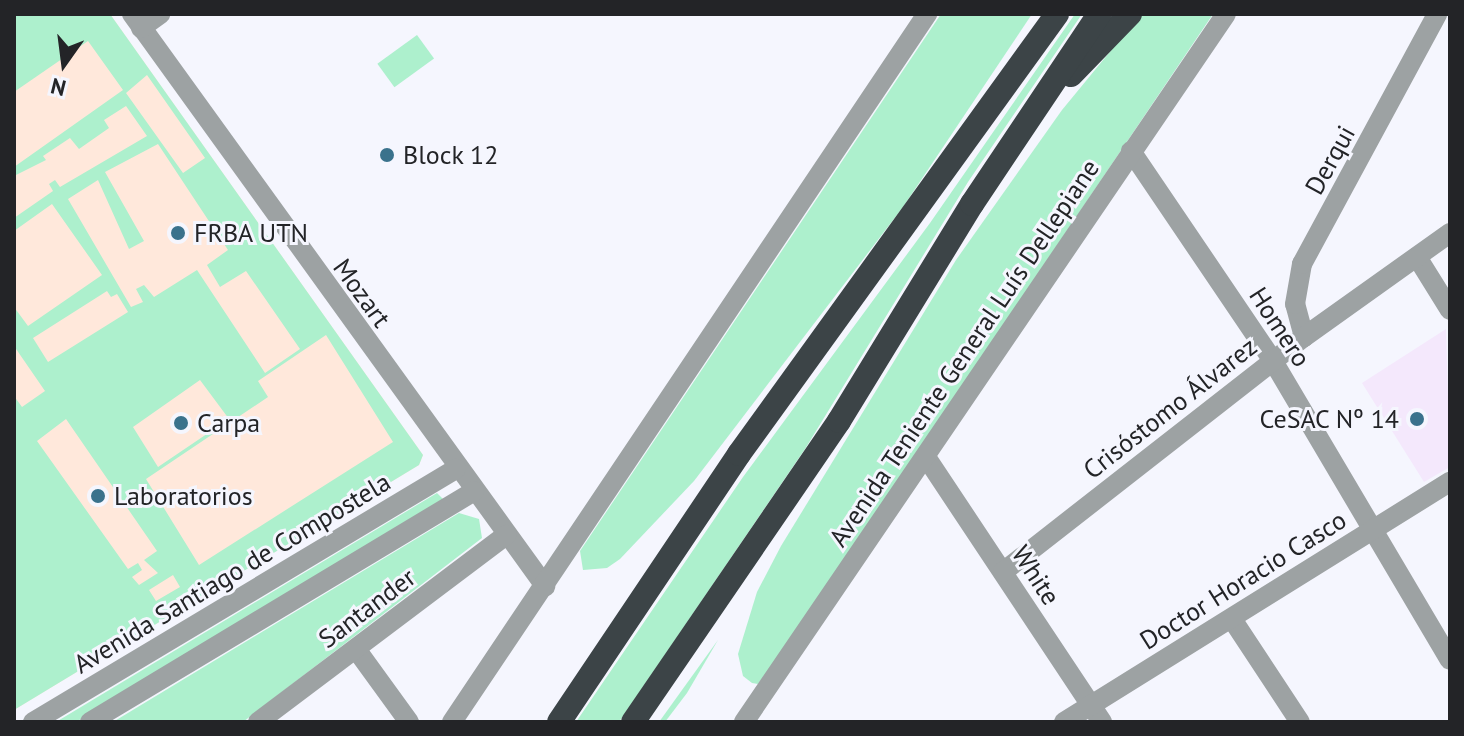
<!DOCTYPE html>
<meta charset="utf-8">
<style>
body{margin:0}
#map{position:relative;width:1464px;height:736px;overflow:hidden;background:#f5f6fe;font-family:"PT Sans",sans-serif}
div>[style]{position:absolute}
[style*='--x']{left:calc(var(--x)*1px);top:calc(var(--y)*1px);width:calc(var(--w)*1px);rotate:calc(var(--a)*1deg)}
.education>*{inset:0;background:#ffe8db}
.medical>*{inset:0;background:#f4e8fc}
.green>*{inset:0;background:#adf0cd;transform-origin:0 0}
.minor>*{height:20px;margin:-10px;padding:0 10px;transform-origin:10px;border-radius:10px;background:#9da2a3}
.highway>*{height:24px;margin:-12px;padding:0 12px;transform-origin:12px;border-radius:12px;background:#3c4447}
.dots>*{width:22px;height:22px;translate:-50% -50%;box-sizing:border-box;border:4px solid #f5f6fe;border-radius:50%}
span{translate:-50% -50%;white-space:nowrap;text-align:center;line-height:1.15;-webkit-text-stroke:6px #f5f6fe;paint-order:stroke}
.poi-label{font-size:26px;color:#232427}
.left{translate:0 -50%;text-align:left}
.right{translate:-100% -50%;text-align:right}
.street-label{font-size:26px;color:#232427}
.frame{position:absolute;inset:0;border:16px solid #232427;pointer-events:none}
.north{position:absolute;left:24px;top:24px;width:80px;height:80px;-webkit-text-stroke:6px #f5f6fe;paint-order:stroke;rotate:194deg;font-size:22px;font-weight:700;line-height:32px;text-align:center;color:#232427}
.north::after{content:'';display:block;margin:auto;width:28px;height:36px;background:#232427;clip-path:polygon(50% 0,100% 100%,50% 72%,0 100%)}
</style>
<div id="map">
<div class="education">
<div style="clip-path:polygon(14px 14px,110px 14px,423px 455px,419px 465px,14px 710px)"></div>
</div>
<div class="medical">
<div style="clip-path:polygon(1446px 329px,1450px 467px,1424px 482px,1362px 383px)"></div>
</div>
<div class="green">
<div style="clip-path:polygon(evenodd,14px 14px,110px 14px,423px 455px,419px 465px,14px 710px,14px 396px,22px 407px,45px 391px,14px 346px,14px 307px,28px 326px,102px 275px,52px 204px,14px 231px,14px 218px,53px 191px,49px 184px,55px 180px,60px 187px,147px 136px,126px 106px,104px 120px,109px 128px,79px 149px,70px 138px,43px 156px,46px 160px,14px 176px,14px 167px,123px 90px,88px 41px,14px 92px,14px 14px,147px 75px,205px 158px,183px 173px,126px 93px,147px 75px,14px 14px,158px 144px,228px 250px,207px 265px,220px 287px,246px 271px,300px 349px,265px 373px,197px 270px,154px 297px,144px 285px,136px 289px,143px 302px,131px 307px,68px 199px,98px 180px,129px 249px,144px 241px,105px 172px,158px 144px,14px 14px,107px 291px,111px 297px,117px 294px,128px 312px,48px 362px,33px 338px,107px 291px,14px 14px,326px 335px,393px 442px,199px 565px,146px 479px,268px 397px,258px 381px,326px 335px,14px 14px,200px 380px,229px 419px,158px 467px,133px 427px,200px 380px,14px 14px,66px 419px,157px 551px,144px 560px,158px 573px,139px 585px,132px 577px,142px 570px,138px 563px,128px 569px,37px 441px,66px 419px,14px 14px,173px 575px,180px 587px,156px 601px,149px 590px,173px 575px)"></div>
<div style="clip-path:polygon(941px 14px,1032px 14px,903px 207px,694px 481px,620px 559px,607px 568px,583px 570px,580px 551px)"></div>
<div style="clip-path:polygon(1075px 14px,1082px 14px,968px 182px,805px 449px,619px 722px,576px 722px,743px 477px,930px 223px)"></div>
<div style="clip-path:polygon(1141px 14px,1213px 14px,791px 640px,758px 684px,752px 683px,743px 676px,738px 654px,757px 592px,781px 546px,956px 260px,1062px 110px)"></div>
<div style="left:417px;top:35px;width:29px;height:49px;rotate:54deg"></div>
<div style="clip-path:polygon(437px 493px,443px 499px,437px 505px,76px 722px,56px 722px)"></div>
<div style="clip-path:polygon(459px 513px,479px 519px,482px 538px,243px 722px,113px 722px)"></div>
<div style="clip-path:polygon(718px 640px,687px 693px,665px 722px,659px 722px)"></div>
</div>
<div class="minor">
<div style="--x:132;--y:14;--w:706;--a:54.17"></div>
<div style="--x:141;--y:28;--w:24;--a:-36"></div>
<div style="--x:1131;--y:151;--w:254;--a:55.9"></div>
<div style="--x:1273;--y:361;--w:347;--a:59.4"></div>
<div style="--x:1417;--y:257;--w:62;--a:58.1"></div>
<div style="--x:1304;--y:337;--w:34;--a:-105"></div>
<div style="--x:1295;--y:304;--w:41;--a:-80.1"></div>
<div style="--x:1302;--y:264;--w:284;--a:-61.6"></div>
<div style="--x:926;--y:457;--w:318;--a:56.4"></div>
<div style="--x:1003;--y:572;--w:382;--a:-38"></div>
<div style="--x:1304;--y:337;--w:179;--a:-35.5"></div>
<div style="--x:1232;--y:619;--w:123;--a:56.6"></div>
<div style="--x:356;--y:649;--w:90;--a:54"></div>
<div style="--x:33;--y:722;--w:493;--a:-30.9"></div>
<div style="--x:90;--y:722;--w:448;--a:-31"></div>
<div style="--x:258;--y:722;--w:311;--a:-37"></div>
<div style="--x:452;--y:722;--w:853;--a:-56.14"></div>
<div style="--x:744;--y:722;--w:856;--a:-55.75"></div>
<div style="--x:1064;--y:722;--w:455;--a:-31.9"></div>
</div>
<div class="highway">
<div style="--x:1071;--y:75;--w:85;--a:-46"></div>
<div style="--x:559;--y:722;--w:323;--a:-56.1"></div>
<div style="--x:739;--y:454;--w:543;--a:-54.14"></div>
<div style="--x:633;--y:722;--w:365;--a:-55.6"></div>
<div style="--x:839;--y:421;--w:255;--a:-58.5"></div>
<div style="--x:972;--y:204;--w:229;--a:-56.2"></div>
</div>
<div class="dots">
<div style="left:387px;top:155px;background:#3a728c"></div>
<div style="left:178px;top:233px;background:#3a728c"></div>
<div style="left:1417px;top:419px;background:#3a728c"></div>
<div style="left:181px;top:423px;background:#3a728c"></div>
<div style="left:98px;top:496px;background:#3a728c"></div>
</div>
<div class="poi-label">
<span class="left" style="left:403px;top:155px">Block 12</span>
<span class="left" style="left:194px;top:233px">FRBA UTN</span>
<span class="right" style="left:1399px;top:419px">CeSAC Nº 14</span>
<span class="left" style="left:197px;top:423px">Carpa</span>
<span class="left" style="left:114px;top:496px">Laboratorios</span>
</div>
<div class="street-label">
<span style="left:1330px;top:160px;rotate:-61deg">Derqui</span>
<span style="left:362px;top:293px;rotate:54deg">Mozart</span>
<span style="left:1280px;top:327px;rotate:57deg">Homero</span>
<span style="left:964px;top:353px;rotate:-56deg">Avenida Teniente General Luís Dellepiane</span>
<span style="left:1170px;top:408px;rotate:-38deg">Crisóstomo Álvarez</span>
<span style="left:232px;top:573px;rotate:-31deg">Avenida Santiago de Compostela</span>
<span style="left:1036px;top:575px;rotate:57deg">White</span>
<span style="left:1243px;top:580px;rotate:-32deg">Doctor Horacio Casco</span>
<span style="left:367px;top:608px;rotate:-37deg">Santander</span>
</div>
<div class="frame"></div>
<div class="north">N</div>
</div>
